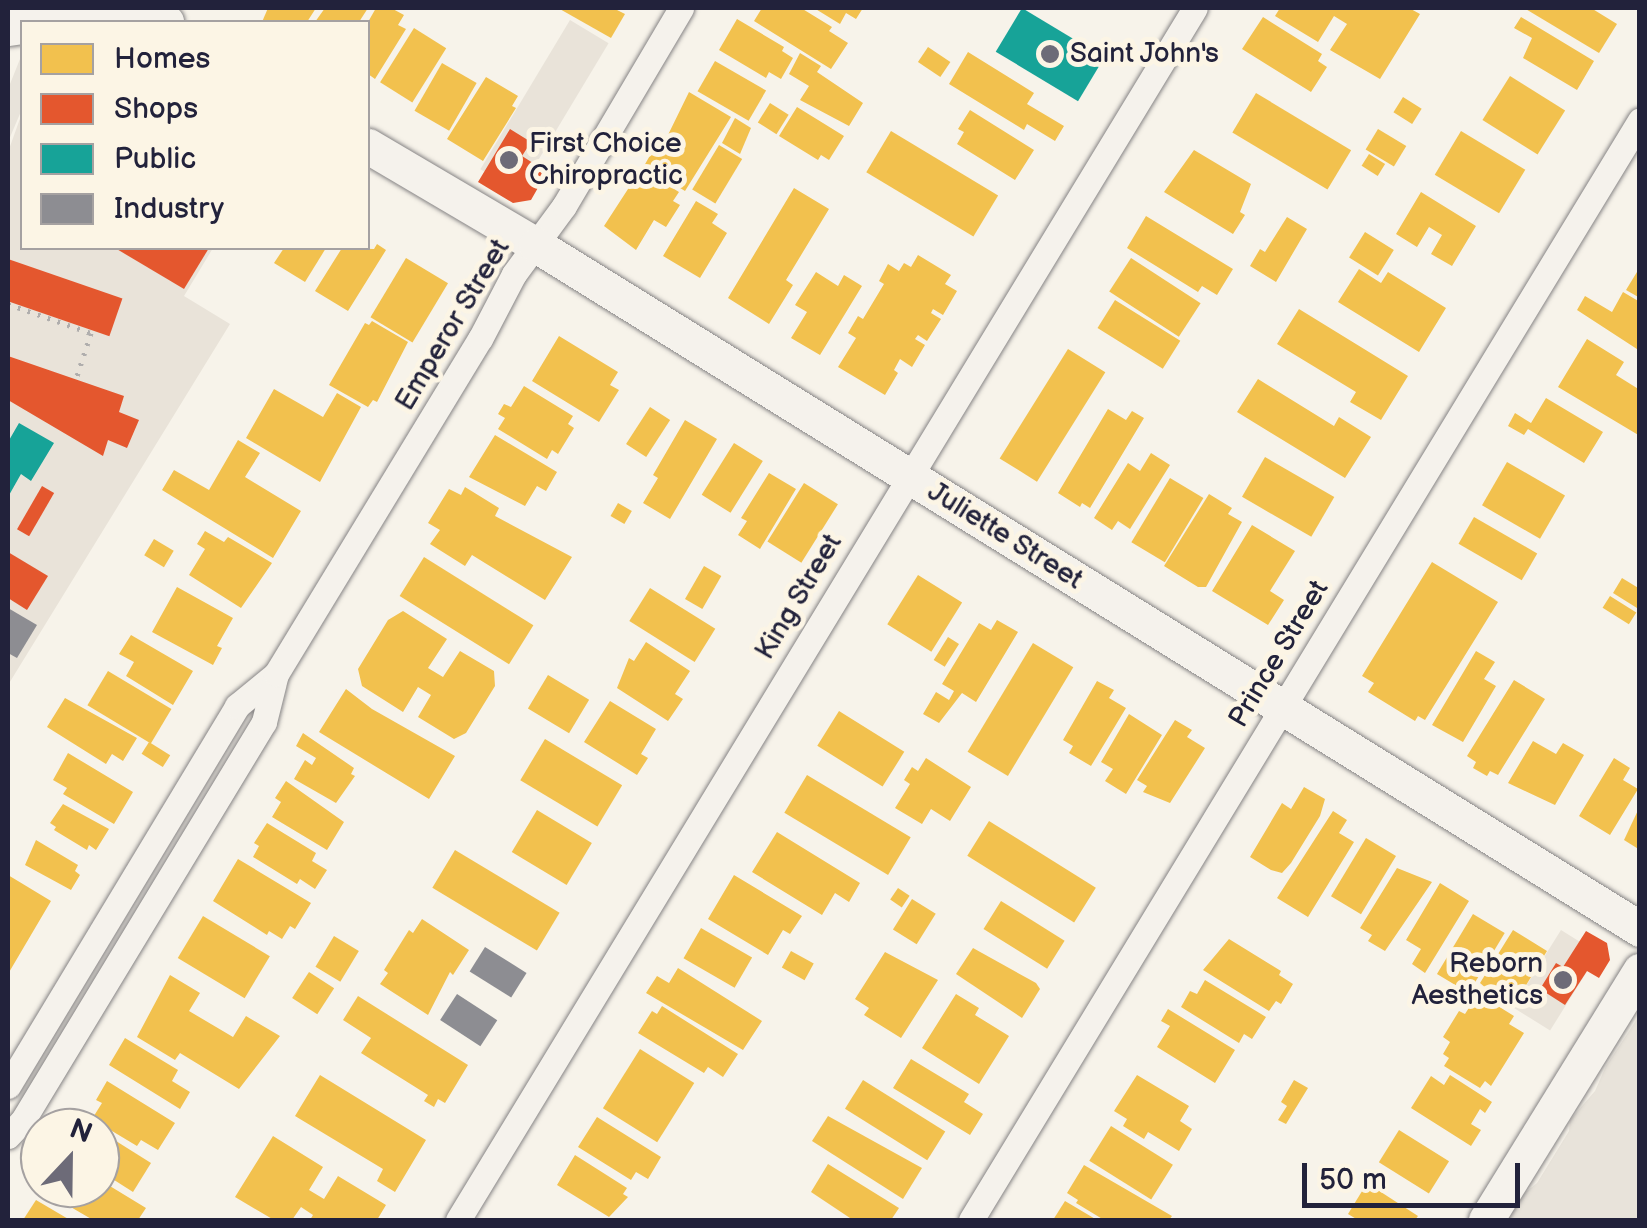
<!DOCTYPE html>
<style>
body{margin:0}
#map{position:relative;width:1647px;height:1228px;overflow:hidden;background:#f7f3ea;font-family:"Balsamiq Sans",sans-serif}
div>[style]{position:absolute}
[style*='--x']{left:calc(var(--x)*1px);top:calc(var(--y)*1px);width:calc(var(--w)*1px);rotate:calc(var(--a)*1deg)}
.built>*{inset:0;background:#e9e3d9;transform-origin:0 0}
.green>*{inset:0;background:#e8e3da}
.homes>*{inset:0;background:#f2c14e;transform-origin:0 0}
.shops>*{inset:0;background:#e4572e;transform-origin:0 0}
.public>*{inset:0;background:#17a398;transform-origin:0 0}
.industry>*{inset:0;background:#8d8d92;transform-origin:0 0}
.path>*{height:5px;margin-top:-2.5px;transform-origin:0;background:repeating-linear-gradient(90deg,#b0aead 0 2.5px,transparent 0 10.5px)}
.roads{filter:drop-shadow(0 0 2px #868485) drop-shadow(0 0 2px #868485)}
.street>*{height:25px;margin:-12.5px;padding:0 12.5px;transform-origin:12.5px;border-radius:12.5px;background:#f5f2ec}
.secondary>*{height:35px;margin:-17.5px;padding:0 17.5px;transform-origin:17.5px;border-radius:17.5px;background:#f5f2ec}
.highway>*{height:45px;margin:-22.5px;padding:0 22.5px;transform-origin:22.5px;border-radius:22.5px;background:#f5f2ec}
.dots>*{width:28px;height:28px;translate:-50% -50%;box-sizing:border-box;border:5px solid #fcf5e5;border-radius:50%}
span{translate:-50% -50%;white-space:nowrap;text-align:center;line-height:1.15;-webkit-text-stroke:10px #fcf5e5;paint-order:stroke}
.poi-label{font-size:28px;color:#22223b}
.left{translate:0 -50%;text-align:left}
.right{translate:-100% -50%;text-align:right}
.street-label{font-size:28px;color:#22223b}
.frame{position:absolute;inset:0;border:10px solid #22223b;pointer-events:none}
.legend{position:absolute;left:20px;top:20px;width:350px;height:230px;box-sizing:border-box;background:#fcf5e5;border:2px solid #a5a1a1;margin:0;padding:12px 18px;list-style:none;font-size:30px;color:#22223b}
.legend li{display:flex;align-items:center;gap:20px;height:50px}
.legend b{width:50px;border:2px solid #a5a1a1}
.north{position:absolute;left:20px;top:1108px;width:100px;height:100px;box-sizing:border-box;background:#fcf5e5;border:2px solid #a5a1a1;border-radius:50%;rotate:22deg;font-size:28px;font-weight:700;line-height:40px;text-align:center;color:#22223b}
.north::after{content:'';display:block;margin:auto;width:35px;height:45px;background:#6d6b78;clip-path:polygon(50% 0,100% 100%,50% 72%,0 100%)}
.scale{position:absolute;left:1302px;top:1163px;width:218px;height:45px;box-sizing:border-box;border:5px solid #22223b;border-top:0;padding-left:12px;font-size:30px;line-height:35px;white-space:nowrap;color:#22223b;-webkit-text-stroke:8px #fcf5e5;paint-order:stroke}
</style>
<div id="map">
<div class="built">
<div style="left:570px;top:20px;width:45px;height:174px;rotate:31deg"></div>
<div style="clip-path:polygon(22px 113px,22px 248px,213px 248px,184px 296px,230px 324px,8px 685px,8px 152px)"></div>
<div style="left:1561px;top:930px;width:44px;height:91px;rotate:32deg"></div>
</div>
<div class="green">
<div style="clip-path:polygon(22px 54px,22px 109px,8px 142px,8px 89px)"></div>
<div style="clip-path:polygon(1639px 1016px,1639px 1220px,1506px 1220px,1516px 1200px,1537px 1183px,1569px 1131px,1570px 1120px,1595px 1091px,1606px 1066px)"></div>
</div>
<div class="homes">
<div style="clip-path:polygon(268px 8px,316px 8px,307px 22px,262px 22px)"></div>
<div style="clip-path:polygon(325px 8px,368px 8px,359px 22px,315px 22px)"></div>
<div style="clip-path:polygon(376px 8px,391px 8px,404px 15px,398px 25px,406px 29px,375px 79px,368px 74px,368px 22px)"></div>
<div style="clip-path:polygon(558px 8px,613px 8px,625px 14px,611px 38px)"></div>
<div style="clip-path:polygon(762px 8px,801px 8px,832px 27px,829px 31px,848px 43px,831px 69px,754px 21px)"></div>
<div style="clip-path:polygon(814px 8px,863px 8px,856px 19px,846px 13px,840px 24px)"></div>
<div style="clip-path:polygon(1280px 8px,1409px 8px,1420px 14px,1380px 79px,1330px 50px,1347px 24px,1334px 16px,1318px 42px,1275px 16px)"></div>
<div style="clip-path:polygon(1524px 8px,1591px 8px,1617px 24px,1599px 53px)"></div>
<div style="clip-path:polygon(1263px 17px,1322px 54px,1318px 61px,1327px 67px,1311px 92px,1242px 49px)"></div>
<div style="clip-path:polygon(1521px 17px,1594px 61px,1577px 90px,1523px 58px,1532px 38px,1514px 28px)"></div>
<div style="clip-path:polygon(737px 19px,784px 47px,782px 51px,793px 58px,781px 79px,769px 72px,766px 78px,719px 50px)"></div>
<div style="left:414px;top:28px;width:38px;height:64px;rotate:32deg"></div>
<div style="left:928px;top:47px;width:27px;height:18px;rotate:34deg"></div>
<div style="clip-path:polygon(968px 52px,1034px 93px,1027px 104px,1064px 126px,1055px 141px,1027px 124px,1024px 130px,949px 84px)"></div>
<div style="clip-path:polygon(800px 53px,821px 66px,817px 72px,863px 103px,849px 126px,800px 100px,809px 86px,789px 74px)"></div>
<div style="left:715px;top:61px;width:59px;height:35px;rotate:30deg"></div>
<div style="left:442px;top:63px;width:40px;height:55px;rotate:30deg"></div>
<div style="left:1510px;top:76px;width:65px;height:52px;rotate:32deg"></div>
<div style="clip-path:polygon(486px 77px,518px 96px,512px 106px,516px 108px,483px 161px,447px 139px)"></div>
<div style="clip-path:polygon(689px 92px,731px 117px,685px 191px,644px 166px,661px 136px,666px 139px)"></div>
<div style="left:1256px;top:93px;width:111px;height:46px;rotate:31deg"></div>
<div style="left:1403px;top:97px;width:22px;height:18px;rotate:32deg"></div>
<div style="left:770px;top:103px;width:22px;height:23px;rotate:32deg"></div>
<div style="clip-path:polygon(797px 107px,844px 136px,829px 160px,821px 155px,818px 160px,779px 136px)"></div>
<div style="clip-path:polygon(970px 110px,1034px 150px,1015px 180px,957px 144px,964px 132px,958px 129px)"></div>
<div style="clip-path:polygon(735px 118px,751px 128px,740px 154px,722px 143px)"></div>
<div style="left:1378px;top:129px;width:33px;height:24px;rotate:31deg"></div>
<div style="left:891px;top:131px;width:125px;height:48px;rotate:31deg"></div>
<div style="left:1461px;top:131px;width:75px;height:51px;rotate:31deg"></div>
<div style="left:719px;top:145px;width:27px;height:52px;rotate:31deg"></div>
<div style="clip-path:polygon(1194px 150px,1251px 184px,1240px 212px,1245px 215px,1233px 234px,1164px 192px)"></div>
<div style="left:1369px;top:154px;width:19px;height:14px;rotate:32deg"></div>
<div style="clip-path:polygon(641px 169px,679px 192px,673px 201px,680px 205px,666px 227px,654px 220px,636px 250px,604px 226px)"></div>
<div style="clip-path:polygon(794px 188px,829px 209px,786px 280px,793px 285px,769px 324px,728px 298px)"></div>
<div style="clip-path:polygon(1421px 192px,1476px 226px,1452px 266px,1431px 254px,1442px 235px,1429px 227px,1417px 247px,1396px 234px)"></div>
<div style="clip-path:polygon(696px 201px,718px 214px,712px 223px,727px 233px,700px 278px,663px 256px)"></div>
<div style="clip-path:polygon(1146px 216px,1233px 269px,1217px 295px,1202px 286px,1198px 292px,1127px 248px)"></div>
<div style="clip-path:polygon(1287px 217px,1307px 229px,1276px 282px,1250px 266px,1260px 249px,1265px 252px)"></div>
<div style="left:1365px;top:232px;width:34px;height:30px;rotate:32deg"></div>
<div style="clip-path:polygon(377px 244px,386px 250px,348px 311px,315px 291px,342px 248px,374px 249px)"></div>
<div style="clip-path:polygon(284px 248px,326px 248px,305px 282px,274px 263px)"></div>
<div style="clip-path:polygon(918px 255px,951px 275px,945px 284px,957px 291px,943px 315px,933px 309px,931px 313px,941px 319px,927px 341px,918px 335px,915px 339px,925px 345px,912px 367px,900px 359px,894px 370px,898px 373px,885px 395px,838px 367px,856px 338px,848px 333px,858px 316px,863px 319px,884px 284px,879px 281px,888px 264px,899px 271px,904px 263px,911px 267px)"></div>
<div style="left:406px;top:258px;width:49px;height:69px;rotate:31deg"></div>
<div style="left:1131px;top:258px;width:83px;height:40px;rotate:33deg"></div>
<div style="clip-path:polygon(1640px 267px,1640px 298px,1626px 290px)"></div>
<div style="clip-path:polygon(1359px 269px,1381px 283px,1388px 272px,1446px 308px,1419px 352px,1338px 302px)"></div>
<div style="clip-path:polygon(816px 272px,838px 286px,844px 275px,862px 286px,820px 355px,791px 338px,807px 312px,795px 305px)"></div>
<div style="clip-path:polygon(1623px 292px,1640px 302px,1640px 351px,1577px 310px,1585px 296px,1612px 312px)"></div>
<div style="left:1115px;top:300px;width:77px;height:33px;rotate:32deg"></div>
<div style="clip-path:polygon(1299px 309px,1408px 376px,1381px 420px,1350px 402px,1356px 392px,1277px 344px)"></div>
<div style="clip-path:polygon(372px 321px,408px 342px,377px 402px,373px 400px,368px 407px,329px 385px,365px 323px,369px 325px)"></div>
<div style="clip-path:polygon(559px 336px,618px 372px,610px 385px,619px 390px,599px 422px,532px 381px)"></div>
<div style="clip-path:polygon(1587px 339px,1624px 362px,1616px 375px,1640px 390px,1640px 436px,1558px 387px)"></div>
<div style="left:1068px;top:349px;width:44px;height:129px;rotate:32deg"></div>
<div style="clip-path:polygon(1258px 379px,1334px 426px,1339px 417px,1371px 437px,1345px 478px,1237px 412px)"></div>
<div style="clip-path:polygon(524px 386px,573px 416px,568px 424px,574px 428px,558px 454px,552px 450px,547px 459px,498px 429px,505px 418px,498px 414px,504px 404px,511px 407px)"></div>
<div style="clip-path:polygon(274px 389px,323px 417px,337px 393px,361px 407px,320px 482px,246px 438px)"></div>
<div style="clip-path:polygon(1546px 398px,1603px 432px,1584px 463px,1528px 429px,1524px 435px,1508px 426px,1515px 413px,1531px 423px)"></div>
<div style="left:650px;top:407px;width:24px;height:44px;rotate:33deg"></div>
<div style="clip-path:polygon(1108px 409px,1126px 420px,1132px 411px,1144px 418px,1090px 508px,1082px 503px,1080px 507px,1058px 493px)"></div>
<div style="clip-path:polygon(685px 420px,717px 439px,670px 519px,643px 503px,658px 478px,653px 475px)"></div>
<div style="clip-path:polygon(495px 435px,557px 472px,546px 491px,537px 486px,525px 506px,469px 477px)"></div>
<div style="clip-path:polygon(238px 440px,260px 453px,245px 477px,301px 511px,273px 558px,162px 490px,174px 470px,209px 490px)"></div>
<div style="left:734px;top:443px;width:34px;height:61px;rotate:32deg"></div>
<div style="clip-path:polygon(1151px 453px,1170px 465px,1130px 529px,1118px 521px,1112px 530px,1094px 518px,1128px 463px,1140px 471px)"></div>
<div style="left:1265px;top:457px;width:80px;height:46px;rotate:30deg"></div>
<div style="left:1507px;top:462px;width:67px;height:50px;rotate:30deg"></div>
<div style="clip-path:polygon(769px 473px,796px 489px,760px 549px,738px 535px,747px 521px,741px 518px)"></div>
<div style="left:1170px;top:478px;width:39px;height:75px;rotate:31deg"></div>
<div style="left:804px;top:483px;width:40px;height:69px;rotate:32deg"></div>
<div style="clip-path:polygon(465px 487px,499px 508px,495px 516px,572px 557px,545px 600px,472px 555px,465px 566px,430px 544px,440px 530px,428px 523px,449px 489px,461px 495px)"></div>
<div style="clip-path:polygon(1209px 494px,1232px 508px,1228px 514px,1242px 522px,1206px 587px,1198px 587px,1164px 566px)"></div>
<div style="left:618px;top:503px;width:16px;height:15px;rotate:30deg"></div>
<div style="left:1474px;top:517px;width:73px;height:31px;rotate:30deg"></div>
<div style="clip-path:polygon(1252px 525px,1295px 551px,1270px 591px,1284px 600px,1268px 625px,1212px 591px)"></div>
<div style="clip-path:polygon(205px 531px,224px 542px,228px 537px,272px 563px,241px 608px,189px 575px,205px 549px,197px 544px)"></div>
<div style="left:154px;top:539px;width:23px;height:19px;rotate:31deg"></div>
<div style="left:424px;top:557px;width:129px;height:46px;rotate:32deg"></div>
<div style="clip-path:polygon(1432px 562px,1498px 602px,1425px 720px,1418px 716px,1415px 721px,1368px 692px,1374px 683px,1362px 676px)"></div>
<div style="left:704px;top:566px;width:20px;height:38px;rotate:30deg"></div>
<div style="left:918px;top:575px;width:52px;height:58px;rotate:32deg"></div>
<div style="clip-path:polygon(1622px 578px,1640px 589px,1637px 608px,1613px 593px)"></div>
<div style="clip-path:polygon(177px 587px,233px 618px,217px 646px,222px 648px,213px 665px,152px 632px)"></div>
<div style="left:650px;top:588px;width:77px;height:39px;rotate:32deg"></div>
<div style="left:1610px;top:596px;width:31px;height:14px;rotate:32deg"></div>
<div style="clip-path:polygon(403px 611px,447px 639px,428px 668px,443px 677px,460px 651px,494px 671px,495px 686px,466px 733px,454px 739px,418px 717px,431px 695px,418px 687px,403px 712px,362px 686px,358px 669px,388px 620px)"></div>
<div style="clip-path:polygon(997px 620px,1018px 632px,976px 702px,962px 693px,939px 723px,923px 714px,936px 692px,949px 700px,954px 691px,942px 684px,979px 623px,991px 630px)"></div>
<div style="clip-path:polygon(131px 635px,193px 671px,173px 705px,126px 676px,134px 662px,119px 654px)"></div>
<div style="left:948px;top:637px;width:13px;height:27px;rotate:32deg"></div>
<div style="clip-path:polygon(646px 642px,690px 671px,675px 694px,683px 699px,668px 721px,617px 688px,629px 658px,634px 661px)"></div>
<div style="left:1033px;top:643px;width:47px;height:127px;rotate:31deg"></div>
<div style="clip-path:polygon(1476px 651px,1495px 662px,1484px 679px,1496px 686px,1463px 742px,1432px 725px)"></div>
<div style="left:108px;top:671px;width:74px;height:40px;rotate:31deg"></div>
<div style="left:548px;top:675px;width:48px;height:39px;rotate:31deg"></div>
<div style="clip-path:polygon(1514px 680px,1545px 699px,1498px 775px,1490px 771px,1487px 776px,1473px 768px,1476px 762px,1467px 756px)"></div>
<div style="clip-path:polygon(1097px 681px,1114px 690px,1109px 698px,1126px 708px,1091px 766px,1069px 753px,1073px 746px,1063px 740px)"></div>
<div style="clip-path:polygon(346px 689px,372px 709px,455px 756px,429px 799px,319px 732px)"></div>
<div style="clip-path:polygon(65px 698px,137px 738px,123px 761px,112px 754px,106px 764px,47px 727px)"></div>
<div style="clip-path:polygon(610px 701px,656px 729px,641px 754px,648px 758px,637px 775px,584px 742px)"></div>
<div style="left:839px;top:711px;width:77px;height:41px;rotate:32deg"></div>
<div style="clip-path:polygon(1129px 714px,1162px 735px,1126px 794px,1105px 781px,1113px 769px,1101px 762px)"></div>
<div style="clip-path:polygon(1175px 720px,1192px 730px,1187px 737px,1205px 748px,1170px 803px,1143px 792px,1147px 786px,1137px 780px)"></div>
<div style="clip-path:polygon(303px 733px,354px 768px,351px 774px,355px 776px,336px 803px,294px 779px,305px 760px,312px 765px,316px 758px,296px 746px)"></div>
<div style="left:545px;top:739px;width:90px;height:48px;rotate:31deg"></div>
<div style="clip-path:polygon(1533px 741px,1556px 754px,1563px 743px,1584px 755px,1555px 805px,1508px 783px)"></div>
<div style="left:149px;top:742px;width:25px;height:14px;rotate:32deg"></div>
<div style="clip-path:polygon(68px 753px,133px 792px,114px 824px,63px 794px,67px 788px,53px 780px)"></div>
<div style="clip-path:polygon(926px 758px,971px 787px,950px 821px,931px 809px,922px 824px,895px 808px,910px 784px,904px 780px,912px 767px,918px 771px)"></div>
<div style="clip-path:polygon(1614px 758px,1630px 768px,1623px 780px,1638px 789px,1610px 835px,1579px 816px)"></div>
<div style="left:807px;top:775px;width:121px;height:44px;rotate:31deg"></div>
<div style="clip-path:polygon(286px 781px,344px 822px,327px 850px,272px 817px,281px 802px,275px 798px)"></div>
<div style="clip-path:polygon(1304px 787px,1325px 799px,1320px 816px,1291px 863px,1282px 873px,1271px 870px,1250px 857px,1282px 803px,1291px 809px)"></div>
<div style="clip-path:polygon(63px 804px,109px 829px,96px 850px,89px 845px,87px 850px,54px 830px,56px 827px,50px 823px)"></div>
<div style="clip-path:polygon(1640px 806px,1640px 850px,1624px 840px)"></div>
<div style="left:537px;top:810px;width:64px;height:49px;rotate:31deg"></div>
<div style="clip-path:polygon(1333px 811px,1347px 820px,1339px 833px,1354px 842px,1308px 917px,1277px 898px)"></div>
<div style="left:989px;top:821px;width:126px;height:41px;rotate:32deg"></div>
<div style="clip-path:polygon(267px 823px,316px 853px,312px 861px,327px 870px,315px 889px,300px 879px,297px 884px,253px 857px,259px 846px,254px 843px)"></div>
<div style="clip-path:polygon(777px 832px,860px 883px,849px 902px,835px 893px,822px 915px,752px 872px)"></div>
<div style="left:1366px;top:838px;width:35px;height:68px;rotate:31deg"></div>
<div style="clip-path:polygon(36px 840px,78px 865px,75px 871px,80px 875px,71px 890px,25px 865px)"></div>
<div style="left:455px;top:850px;width:122px;height:44px;rotate:31deg"></div>
<div style="clip-path:polygon(238px 859px,311px 903px,295px 929px,290px 926px,282px 939px,269px 931px,267px 935px,213px 901px)"></div>
<div style="clip-path:polygon(1397px 868px,1432px 882px,1385px 951px,1368px 941px,1372px 935px,1360px 928px)"></div>
<div style="clip-path:polygon(8px 875px,51px 901px,8px 974px,10px 922px)"></div>
<div style="clip-path:polygon(734px 875px,802px 916px,790px 934px,783px 930px,768px 955px,708px 919px)"></div>
<div style="clip-path:polygon(1440px 883px,1469px 901px,1425px 973px,1412px 964px,1421px 949px,1406px 940px)"></div>
<div style="left:898px;top:888px;width:14px;height:14px;rotate:34deg"></div>
<div style="left:912px;top:899px;width:28px;height:36px;rotate:32deg"></div>
<div style="left:1001px;top:901px;width:75px;height:33px;rotate:32deg"></div>
<div style="left:1473px;top:914px;width:37px;height:70px;rotate:31deg"></div>
<div style="left:203px;top:916px;width:78px;height:49px;rotate:31deg"></div>
<div style="clip-path:polygon(422px 919px,469px 950px,453px 975px,450px 972px,428px 1015px,380px 984px,388px 973px,384px 970px,409px 930px,413px 933px)"></div>
<div style="left:701px;top:928px;width:59px;height:35px;rotate:30deg"></div>
<div style="clip-path:polygon(1513px 930px,1547px 951px,1517px 1000px,1507px 994px,1502px 1002px,1480px 983px)"></div>
<div style="left:334px;top:936px;width:29px;height:36px;rotate:31deg"></div>
<div style="clip-path:polygon(1229px 939px,1281px 971px,1279px 975px,1293px 984px,1281px 1004px,1276px 1001px,1269px 1011px,1203px 970px)"></div>
<div style="clip-path:polygon(973px 948px,1036px 983px,1040px 989px,1022px 1018px,956px 974px)"></div>
<div style="left:791px;top:951px;width:26px;height:19px;rotate:29deg"></div>
<div style="clip-path:polygon(885px 952px,938px 980px,901px 1038px,864px 1015px,869px 1008px,855px 999px)"></div>
<div style="clip-path:polygon(678px 968px,762px 1021px,743px 1050px,646px 993px,657px 976px,669px 983px)"></div>
<div style="left:309px;top:972px;width:30px;height:31px;rotate:33deg"></div>
<div style="clip-path:polygon(170px 975px,200px 993px,189px 1011px,233px 1037px,246px 1016px,280px 1036px,239px 1089px,180px 1053px,175px 1060px,137px 1037px)"></div>
<div style="clip-path:polygon(1205px 980px,1266px 1017px,1252px 1039px,1244px 1034px,1239px 1043px,1181px 1007px,1190px 991px,1197px 994px)"></div>
<div style="clip-path:polygon(956px 994px,979px 1008px,975px 1015px,1009px 1036px,979px 1084px,922px 1048px)"></div>
<div style="clip-path:polygon(358px 996px,468px 1065px,445px 1103px,438px 1099px,434px 1107px,424px 1101px,428px 1095px,361px 1053px,371px 1038px,343px 1020px)"></div>
<div style="clip-path:polygon(1485px 998px,1514px 1016px,1509px 1024px,1524px 1033px,1491px 1086px,1485px 1081px,1480px 1088px,1444px 1066px,1449px 1058px,1443px 1054px,1450px 1042px,1443px 1037px,1459px 1011px,1465px 1014px,1472px 1003px,1480px 1007px)"></div>
<div style="clip-path:polygon(662px 1006px,738px 1054px,723px 1077px,708px 1067px,704px 1073px,638px 1033px,652px 1011px,657px 1014px)"></div>
<div style="clip-path:polygon(1168px 1009px,1235px 1050px,1215px 1083px,1157px 1047px,1170px 1026px,1161px 1021px)"></div>
<div style="clip-path:polygon(125px 1038px,178px 1070px,172px 1081px,190px 1092px,180px 1109px,109px 1065px)"></div>
<div style="left:640px;top:1049px;width:64px;height:70px;rotate:32deg"></div>
<div style="clip-path:polygon(911px 1059px,969px 1094px,964px 1102px,983px 1114px,970px 1135px,893px 1088px)"></div>
<div style="clip-path:polygon(320px 1075px,426px 1140px,395px 1192px,377px 1181px,383px 1169px,295px 1116px)"></div>
<div style="clip-path:polygon(1137px 1075px,1189px 1106px,1180px 1121px,1192px 1129px,1179px 1151px,1148px 1132px,1144px 1139px,1123px 1126px,1127px 1119px,1114px 1111px)"></div>
<div style="clip-path:polygon(1450px 1075px,1492px 1102px,1485px 1113px,1480px 1109px,1471px 1124px,1481px 1130px,1471px 1146px,1411px 1108px,1431px 1076px,1444px 1085px)"></div>
<div style="left:863px;top:1080px;width:97px;height:34px;rotate:32deg"></div>
<div style="clip-path:polygon(1294px 1080px,1308px 1088px,1286px 1124px,1278px 1120px,1287px 1106px,1281px 1102px)"></div>
<div style="clip-path:polygon(107px 1081px,175px 1123px,158px 1150px,141px 1140px,137px 1146px,92px 1119px,102px 1103px,96px 1100px)"></div>
<div style="clip-path:polygon(828px 1116px,922px 1168px,903px 1199px,812px 1141px)"></div>
<div style="clip-path:polygon(597px 1117px,661px 1157px,648px 1179px,636px 1172px,631px 1180px,578px 1147px)"></div>
<div style="left:1111px;top:1126px;width:73px;height:41px;rotate:32deg"></div>
<div style="left:1399px;top:1130px;width:59px;height:38px;rotate:32deg"></div>
<div style="clip-path:polygon(100px 1131px,151px 1163px,133px 1192px,100px 1171px)"></div>
<div style="clip-path:polygon(273px 1136px,323px 1167px,309px 1190px,324px 1199px,338px 1176px,386px 1205px,377px 1220px,310px 1220px,313px 1215px,301px 1207px,292px 1220px,274px 1220px,235px 1197px)"></div>
<div style="clip-path:polygon(575px 1155px,627px 1188px,623px 1194px,628px 1197px,609px 1217px,557px 1185px)"></div>
<div style="clip-path:polygon(828px 1164px,899px 1208px,891px 1220px,853px 1220px,811px 1192px)"></div>
<div style="clip-path:polygon(1084px 1165px,1172px 1216px,1169px 1220px,1104px 1220px,1076px 1203px,1078px 1200px,1067px 1193px)"></div>
<div style="clip-path:polygon(100px 1180px,146px 1208px,138px 1220px,93px 1220px,50px 1195px,54px 1188px,100px 1188px)"></div>
<div style="clip-path:polygon(1367px 1183px,1418px 1216px,1415px 1220px,1358px 1220px,1348px 1214px)"></div>
<div style="clip-path:polygon(36px 1200px,70px 1220px,23px 1220px)"></div>
<div style="clip-path:polygon(1065px 1201px,1097px 1220px,1053px 1220px)"></div>
</div>
<div class="shops">
<div style="clip-path:polygon(510px 129px,531px 142px,522px 156px,547px 172px,531px 200px,513px 203px,478px 182px)"></div>
<div style="clip-path:polygon(115px 248px,209px 248px,184px 289px)"></div>
<div style="left:8px;top:259px;width:121px;height:40px;rotate:19deg"></div>
<div style="clip-path:polygon(8px 356px,124px 396px,119px 412px,139px 420px,127px 448px,108px 440px,103px 456px,8px 400px)"></div>
<div style="left:42px;top:486px;width:14px;height:50px;rotate:30deg"></div>
<div style="clip-path:polygon(8px 552px,48px 576px,27px 610px,8px 598px)"></div>
<div style="clip-path:polygon(1586px 931px,1607px 943px,1610px 960px,1599px 978px,1587px 971px,1565px 1005px,1540px 989px,1556px 963px,1563px 967px)"></div>
</div>
<div class="public">
<div style="left:1022px;top:8px;width:96px;height:51px;rotate:31deg"></div>
<div style="clip-path:polygon(19px 423px,54px 443px,31px 481px,21px 474px,8px 497px,8px 442px)"></div>
</div>
<div class="industry">
<div style="clip-path:polygon(8px 608px,37px 625px,17px 658px,8px 653px)"></div>
<div style="left:485px;top:947px;width:49px;height:29px;rotate:32deg"></div>
<div style="left:457px;top:994px;width:48px;height:31px;rotate:33deg"></div>
</div>
<div class="path">
<div style="--x:8;--y:304;--w:88;--a:19.3"></div>
<div style="--x:91;--y:333;--w:48;--a:108.1"></div>
</div>
<div class="roads">
<div class="street">
<div style="--x:8;--y:1086;--w:444;--a:-58.9"></div>
<div style="--x:237;--y:706;--w:50;--a:-39.4"></div>
<div style="--x:8;--y:1136;--w:22;--a:-47"></div>
<div style="--x:23;--y:1120;--w:465;--a:-58.8"></div>
<div style="--x:264;--y:722;--w:49;--a:-76"></div>
<div style="--x:276;--y:674;--w:392;--a:-58.7"></div>
<div style="--x:480;--y:339;--w:73;--a:-62.4"></div>
<div style="--x:514;--y:274;--w:84;--a:-53.7"></div>
<div style="--x:564;--y:206;--w:230;--a:-59.4"></div>
<div style="--x:458;--y:1220;--w:1418;--a:-58.7"></div>
<div style="--x:971;--y:1220;--w:1287;--a:-58.69"></div>
</div>
<div class="secondary">
<div style="--x:142;--y:8;--w:28;--a:30"></div>
<div style="--x:368;--y:146;--w:195;--a:30.5"></div>
<div style="--x:536;--y:245;--w:1299;--a:31.78"></div>
<div style="--x:1486;--y:1220;--w:293;--a:-58.3"></div>
</div>
<div class="highway">
<div style="--x:8;--y:23;--w:49;--a:-8.1"></div>
<div style="--x:57;--y:16;--w:37;--a:6"></div>
<div style="--x:94;--y:20;--w:32;--a:-22"></div>
</div>
</div>
<div class="dots">
<div style="left:1050px;top:54px;background:#6d6b78"></div>
<div style="left:509px;top:160px;background:#6d6b78"></div>
<div style="left:1563px;top:980px;background:#6d6b78"></div>
</div>
<div class="poi-label">
<span class="left" style="left:1070px;top:54px">Saint John's</span>
<span class="left" style="left:529px;top:160px">First Choice<br>Chiropractic</span>
<span class="right" style="left:1543px;top:980px">Reborn<br>Aesthetics</span>
</div>
<div class="street-label">
<span style="left:453px;top:325px;rotate:-59deg">Emperor Street</span>
<span style="left:1005px;top:536px;rotate:32deg">Juliette Street</span>
<span style="left:799px;top:597px;rotate:-59deg">King Street</span>
<span style="left:1279px;top:654px;rotate:-59deg">Prince Street</span>
</div>
<div class="frame"></div>
<ul class="legend">
<li><b style="height:28px;background:#f2c14e"></b>Homes</li>
<li><b style="height:28px;background:#e4572e"></b>Shops</li>
<li><b style="height:28px;background:#17a398"></b>Public</li>
<li><b style="height:28px;background:#8d8d92"></b>Industry</li>
</ul>
<div class="north">N</div>
<div class="scale">50 m</div>
</div>
